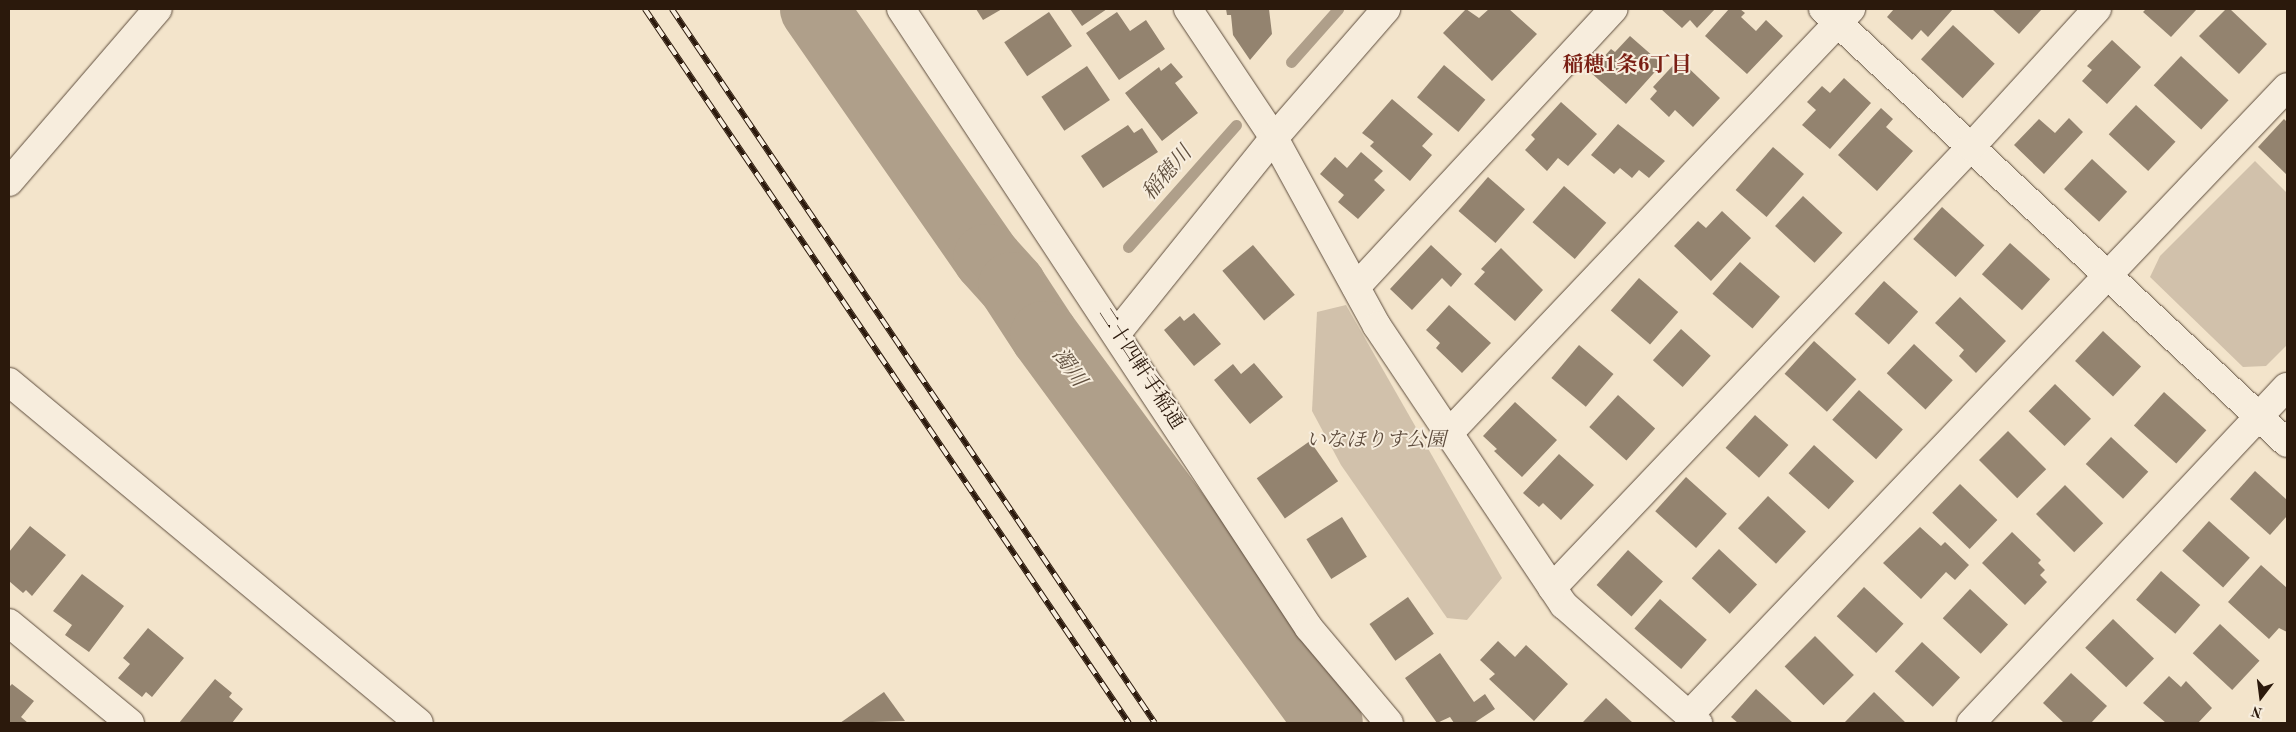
<!DOCTYPE html>
<meta charset="utf-8">
<style>
body{margin:0}
#map{position:relative;width:2296px;height:732px;overflow:hidden;background:#f3e4cb;font-family:"Old Standard TT","Noto Serif JP",serif}
div>[style]{position:absolute}
[style*='--x']{left:calc(var(--x)*1px);top:calc(var(--y)*1px);width:calc(var(--w)*1px);rotate:calc(var(--a)*1deg)}
.green>*{inset:0;background:#d1c1ab}
.stream>*{height:11px;margin:-5.5px;padding:0 5.5px;transform-origin:5.5px;border-radius:5.5px;background:#af9f8a}
.river>*{height:68px;margin:-34px;padding:0 34px;transform-origin:34px;border-radius:34px;background:#af9f8a}
.building>*{inset:0;background:#93836f;transform-origin:0 0}
.roads{filter:drop-shadow(0 0 1px #5d4c3c) drop-shadow(0 0 1px #5d4c3c)}
.minor>*{height:28px;margin:-14px;padding:0 14px;transform-origin:14px;border-radius:14px;background:#f7eddd}
.rail>*{height:5.5px;margin-top:-2.75px;transform-origin:0;background:repeating-linear-gradient(90deg,#f7eddd 0 11px,#2b190c 0 22px);box-sizing:border-box;border-block:1px solid #2b190c}
span{translate:-50% -50%;white-space:nowrap;text-align:center;line-height:1.15;-webkit-text-stroke:4px #f7eddd;paint-order:stroke}
.street-label{font-size:20px;color:#2b190c}
.park-label{font-size:20px;color:#5d4b3c;font-style:italic}
.neighbourhood-label{font-size:21px;color:#7a1f14;font-weight:700}
.water-label{font-size:21px;color:#604f3e;font-style:italic}
.frame{position:absolute;inset:0;border:10px solid #2b190c;pointer-events:none}
.north{position:absolute;left:2236px;top:672px;width:50px;height:50px;-webkit-text-stroke:4px #f7eddd;paint-order:stroke;rotate:195deg;font-size:14px;font-weight:700;line-height:20px;text-align:center;color:#2b190c}
.north::after{content:'';display:block;margin:auto;width:18px;height:22px;background:#2b190c;clip-path:polygon(50% 0,100% 100%,50% 72%,0 100%)}
</style>
<div id="map">
<div class="green">
<div style="clip-path:polygon(2255px 161px,2287px 193px,2287px 345px,2266px 366px,2243px 367px,2150px 277px,2160px 256px)"></div>
<div style="clip-path:polygon(1346px 305px,1502px 578px,1467px 620px,1447px 618px,1341px 465px,1312px 411px,1317px 312px)"></div>
</div>
<div class="stream">
<div style="--x:1291;--y:62;--w:71;--a:-48.4"></div>
<div style="--x:1128;--y:247;--w:163;--a:-48.5"></div>
<div style="--x:1044;--y:335;--w:23;--a:-45"></div>
</div>
<div class="river">
<div style="--x:814;--y:9;--w:303;--a:55.2"></div>
<div style="--x:987;--y:258;--w:38;--a:48"></div>
<div style="--x:1012;--y:286;--w:59;--a:56.9"></div>
<div style="--x:1044;--y:335;--w:481;--a:53.7"></div>
</div>
<div class="building">
<div style="clip-path:polygon(976px 9px,1002px 9px,983px 20px)"></div>
<div style="clip-path:polygon(1070px 9px,1107px 9px,1082px 26px)"></div>
<div style="clip-path:polygon(1226px 9px,1269px 9px,1272px 34px,1250px 60px,1233px 35px,1231px 15px,1227px 15px)"></div>
<div style="clip-path:polygon(1466px 9px,1479px 18px,1489px 9px,1509px 9px,1537px 34px,1492px 81px,1443px 33px)"></div>
<div style="clip-path:polygon(1661px 9px,1715px 9px,1697px 28px,1690px 20px,1682px 28px)"></div>
<div style="clip-path:polygon(1729px 9px,1740px 9px,1745px 13px,1741px 17px,1756px 31px,1766px 20px,1783px 36px,1747px 74px,1705px 36px)"></div>
<div style="clip-path:polygon(1894px 9px,1953px 9px,1928px 37px,1921px 30px,1912px 40px,1887px 17px)"></div>
<div style="clip-path:polygon(1992px 9px,2042px 9px,2019px 34px)"></div>
<div style="clip-path:polygon(2146px 9px,2197px 9px,2171px 37px,2143px 12px)"></div>
<div style="clip-path:polygon(2226px 9px,2230px 9px,2267px 44px,2239px 74px,2199px 36px)"></div>
<div style="left:1049px;top:12px;width:41px;height:54px;rotate:56deg"></div>
<div style="clip-path:polygon(1117px 12px,1130px 31px,1146px 20px,1165px 49px,1119px 80px,1086px 33px)"></div>
<div style="left:1953px;top:25px;width:57px;height:47px;rotate:43deg"></div>
<div style="clip-path:polygon(1630px 36px,1662px 64px,1626px 104px,1590px 72px,1611px 49px,1615px 52px)"></div>
<div style="clip-path:polygon(2112px 40px,2141px 67px,2107px 104px,2082px 81px,2092px 70px,2087px 66px)"></div>
<div style="left:2181px;top:56px;width:65px;height:40px;rotate:43deg"></div>
<div style="clip-path:polygon(1679px 59px,1720px 98px,1693px 127px,1675px 110px,1669px 117px,1650px 99px,1657px 91px,1653px 87px)"></div>
<div style="clip-path:polygon(1171px 63px,1183px 77px,1175px 83px,1198px 113px,1162px 141px,1125px 93px,1159px 67px,1161px 71px)"></div>
<div style="left:1444px;top:65px;width:54px;height:42px;rotate:40deg"></div>
<div style="left:1087px;top:66px;width:41px;height:55px;rotate:56deg"></div>
<div style="clip-path:polygon(1844px 78px,1871px 103px,1830px 149px,1802px 125px,1816px 110px,1807px 102px,1822px 86px,1830px 93px)"></div>
<div style="clip-path:polygon(1392px 99px,1433px 134px,1422px 146px,1432px 155px,1410px 181px,1370px 146px,1374px 142px,1362px 133px)"></div>
<div style="clip-path:polygon(1561px 102px,1597px 134px,1568px 166px,1558px 158px,1547px 171px,1525px 150px,1535px 139px,1531px 135px)"></div>
<div style="left:2136px;top:105px;width:54px;height:40px;rotate:43deg"></div>
<div style="clip-path:polygon(1881px 108px,1893px 119px,1886px 127px,1913px 151px,1877px 191px,1838px 155px)"></div>
<div style="clip-path:polygon(2069px 118px,2083px 132px,2044px 174px,2014px 145px,2039px 119px,2055px 133px)"></div>
<div style="clip-path:polygon(2284px 119px,2287px 122px,2287px 175px,2258px 147px)"></div>
<div style="clip-path:polygon(1618px 124px,1665px 161px,1649px 178px,1639px 170px,1632px 178px,1620px 168px,1614px 174px,1591px 155px)"></div>
<div style="clip-path:polygon(1128px 125px,1134px 133px,1142px 128px,1158px 152px,1103px 188px,1081px 156px)"></div>
<div style="left:1773px;top:147px;width:41px;height:57px;rotate:41deg"></div>
<div style="clip-path:polygon(1361px 152px,1383px 171px,1374px 180px,1385px 190px,1358px 219px,1338px 202px,1344px 195px,1320px 174px,1335px 157px,1347px 168px)"></div>
<div style="left:2092px;top:159px;width:48px;height:41px;rotate:43deg"></div>
<div style="left:1488px;top:177px;width:49px;height:45px;rotate:41deg"></div>
<div style="left:1564px;top:186px;width:56px;height:48px;rotate:41deg"></div>
<div style="left:1803px;top:196px;width:54px;height:41px;rotate:43deg"></div>
<div style="left:1942px;top:207px;width:57px;height:43px;rotate:42deg"></div>
<div style="clip-path:polygon(1722px 211px,1751px 238px,1711px 281px,1674px 246px,1698px 221px,1706px 228px)"></div>
<div style="left:2010px;top:243px;width:54px;height:42px;rotate:42deg"></div>
<div style="left:1253px;top:245px;width:65px;height:40px;rotate:50deg"></div>
<div style="clip-path:polygon(1431px 245px,1462px 274px,1451px 287px,1442px 278px,1412px 310px,1390px 289px)"></div>
<div style="clip-path:polygon(1501px 248px,1543px 290px,1515px 321px,1474px 284px,1485px 272px,1481px 269px)"></div>
<div style="left:1740px;top:262px;width:53px;height:42px;rotate:41deg"></div>
<div style="left:1639px;top:278px;width:52px;height:43px;rotate:41deg"></div>
<div style="left:1884px;top:281px;width:46px;height:44px;rotate:42deg"></div>
<div style="clip-path:polygon(1960px 297px,2006px 341px,1976px 373px,1959px 356px,1964px 350px,1935px 323px)"></div>
<div style="clip-path:polygon(1449px 305px,1491px 343px,1462px 373px,1436px 348px,1440px 343px,1426px 330px)"></div>
<div style="clip-path:polygon(1194px 313px,1221px 344px,1194px 366px,1164px 330px,1180px 316px,1184px 321px)"></div>
<div style="left:1681px;top:329px;width:40px;height:42px;rotate:42deg"></div>
<div style="left:2103px;top:331px;width:52px;height:41px;rotate:43deg"></div>
<div style="left:1814px;top:341px;width:57px;height:44px;rotate:42deg"></div>
<div style="left:1914px;top:344px;width:53px;height:40px;rotate:43deg"></div>
<div style="left:1579px;top:345px;width:45px;height:43px;rotate:40deg"></div>
<div style="clip-path:polygon(1254px 363px,1283px 397px,1250px 424px,1214px 380px,1233px 364px,1241px 374px)"></div>
<div style="left:2055px;top:384px;width:50px;height:38px;rotate:44deg"></div>
<div style="left:1859px;top:390px;width:59px;height:40px;rotate:42deg"></div>
<div style="left:2164px;top:392px;width:57px;height:45px;rotate:42deg"></div>
<div style="left:1618px;top:395px;width:50px;height:43px;rotate:42deg"></div>
<div style="clip-path:polygon(1515px 402px,1557px 440px,1522px 477px,1494px 451px,1497px 449px,1483px 436px)"></div>
<div style="left:1755px;top:415px;width:45px;height:44px;rotate:42deg"></div>
<div style="left:2008px;top:431px;width:54px;height:41px;rotate:45deg"></div>
<div style="left:2111px;top:437px;width:51px;height:37px;rotate:43deg"></div>
<div style="left:1310px;top:441px;width:49px;height:65px;rotate:55deg"></div>
<div style="left:1814px;top:445px;width:54px;height:38px;rotate:42deg"></div>
<div style="clip-path:polygon(1559px 454px,1594px 485px,1561px 520px,1543px 503px,1539px 507px,1523px 493px)"></div>
<div style="clip-path:polygon(2255px 471px,2287px 500px,2287px 516px,2270px 535px,2230px 499px)"></div>
<div style="left:1686px;top:477px;width:55px;height:46px;rotate:42deg"></div>
<div style="left:1960px;top:484px;width:52px;height:40px;rotate:44deg"></div>
<div style="left:2065px;top:485px;width:54px;height:41px;rotate:45deg"></div>
<div style="left:1768px;top:496px;width:52px;height:44px;rotate:43deg"></div>
<div style="left:1342px;top:517px;width:47px;height:42px;rotate:58deg"></div>
<div style="left:2209px;top:521px;width:55px;height:40px;rotate:42deg"></div>
<div style="clip-path:polygon(30px 526px,66px 555px,32px 596px,26px 590px,23px 593px,9px 581px,9px 552px)"></div>
<div style="clip-path:polygon(1920px 527px,1941px 546px,1945px 542px,1969px 565px,1955px 580px,1946px 572px,1921px 599px,1883px 563px)"></div>
<div style="clip-path:polygon(2012px 532px,2041px 560px,2038px 563px,2045px 570px,2040px 575px,2047px 582px,2025px 605px,1982px 563px)"></div>
<div style="left:1719px;top:549px;width:52px;height:40px;rotate:43deg"></div>
<div style="left:1628px;top:550px;width:47px;height:47px;rotate:42deg"></div>
<div style="clip-path:polygon(2261px 565px,2287px 588px,2287px 632px,2279px 628px,2269px 639px,2228px 602px)"></div>
<div style="left:2161px;top:571px;width:52px;height:38px;rotate:41deg"></div>
<div style="clip-path:polygon(82px 574px,124px 606px,89px 652px,65px 635px,72px 625px,53px 611px)"></div>
<div style="left:1864px;top:587px;width:54px;height:40px;rotate:43deg"></div>
<div style="left:1970px;top:589px;width:52px;height:40px;rotate:43deg"></div>
<div style="left:1408px;top:597px;width:45px;height:47px;rotate:55deg"></div>
<div style="left:1660px;top:599px;width:62px;height:39px;rotate:41deg"></div>
<div style="left:2113px;top:619px;width:57px;height:40px;rotate:44deg"></div>
<div style="left:2220px;top:624px;width:54px;height:40px;rotate:43deg"></div>
<div style="clip-path:polygon(148px 628px,184px 658px,152px 697px,146px 692px,142px 697px,118px 678px,130px 664px,123px 658px)"></div>
<div style="left:1815px;top:636px;width:55px;height:43px;rotate:45deg"></div>
<div style="clip-path:polygon(1498px 641px,1515px 657px,1526px 645px,1568px 684px,1534px 721px,1489px 679px,1495px 674px,1480px 660px)"></div>
<div style="left:1922px;top:642px;width:52px;height:40px;rotate:43deg"></div>
<div style="clip-path:polygon(1440px 653px,1474px 702px,1485px 694px,1495px 709px,1474px 723px,1454px 723px,1450px 717px,1437px 723px,1405px 678px)"></div>
<div style="clip-path:polygon(2071px 673px,2107px 706px,2091px 723px,2064px 723px,2043px 703px)"></div>
<div style="clip-path:polygon(2169px 676px,2181px 687px,2186px 681px,2212px 708px,2198px 723px,2166px 723px,2143px 703px)"></div>
<div style="clip-path:polygon(215px 679px,232px 693px,229px 697px,243px 709px,232px 723px,179px 723px)"></div>
<div style="clip-path:polygon(12px 684px,34px 701px,21px 717px,28px 723px,9px 723px,9px 687px)"></div>
<div style="clip-path:polygon(1756px 689px,1793px 723px,1738px 723px,1731px 717px)"></div>
<div style="clip-path:polygon(884px 692px,905px 721px,840px 723px)"></div>
<div style="clip-path:polygon(1874px 692px,1906px 723px,1845px 722px)"></div>
<div style="clip-path:polygon(1606px 698px,1633px 723px,1582px 723px)"></div>
</div>
<div class="roads">
<div class="minor">
<div style="--x:901;--y:9;--w:741;--a:56.61"></div>
<div style="--x:1309;--y:628;--w:124;--a:49.9"></div>
<div style="--x:1188;--y:9;--w:155;--a:56.3"></div>
<div style="--x:1274;--y:138;--w:214;--a:61.3"></div>
<div style="--x:1377;--y:326;--w:336;--a:56.2"></div>
<div style="--x:1564;--y:605;--w:179;--a:41.4"></div>
<div style="--x:1823;--y:9;--w:635;--a:43.09"></div>
<div style="--x:9;--y:182;--w:228;--a:-49.3"></div>
<div style="--x:1356;--y:287;--w:379;--a:-47.2"></div>
<div style="--x:1117;--y:333;--w:250;--a:-51.2"></div>
<div style="--x:1274;--y:138;--w:171;--a:-49"></div>
<div style="--x:9;--y:382;--w:533;--a:39.75"></div>
<div style="--x:1448;--y:434;--w:586;--a:-46.52"></div>
<div style="--x:1552;--y:588;--w:608;--a:-46.47"></div>
<div style="--x:1971;--y:147;--w:187;--a:-47.6"></div>
<div style="--x:9;--y:623;--w:157;--a:39.6"></div>
<div style="--x:1689;--y:715;--w:867;--a:-46.4"></div>
<div style="--x:1971;--y:723;--w:461;--a:-46.8"></div>
</div>
</div>
<div class="rail">
<div style="--x:645;--y:9;--w:863;--a:55.87"></div>
<div style="--x:672;--y:9;--w:862;--a:55.92"></div>
</div>
<div class="street-label">
<span style="left:1140px;top:369px;rotate:57deg">二十四軒手稲通</span>
</div>
<div class="park-label">
<span style="left:1376px;top:441px">いなほりす公園</span>
</div>
<div class="neighbourhood-label">
<span style="left:1627px;top:66px">稲穂1条6丁目</span>
</div>
<div class="water-label">
<span style="left:1168px;top:174px;rotate:-49deg">稲穂川</span>
<span style="left:1068px;top:368px;rotate:54deg">濁川</span>
</div>
<div class="frame"></div>
<div class="north">N</div>
</div>
